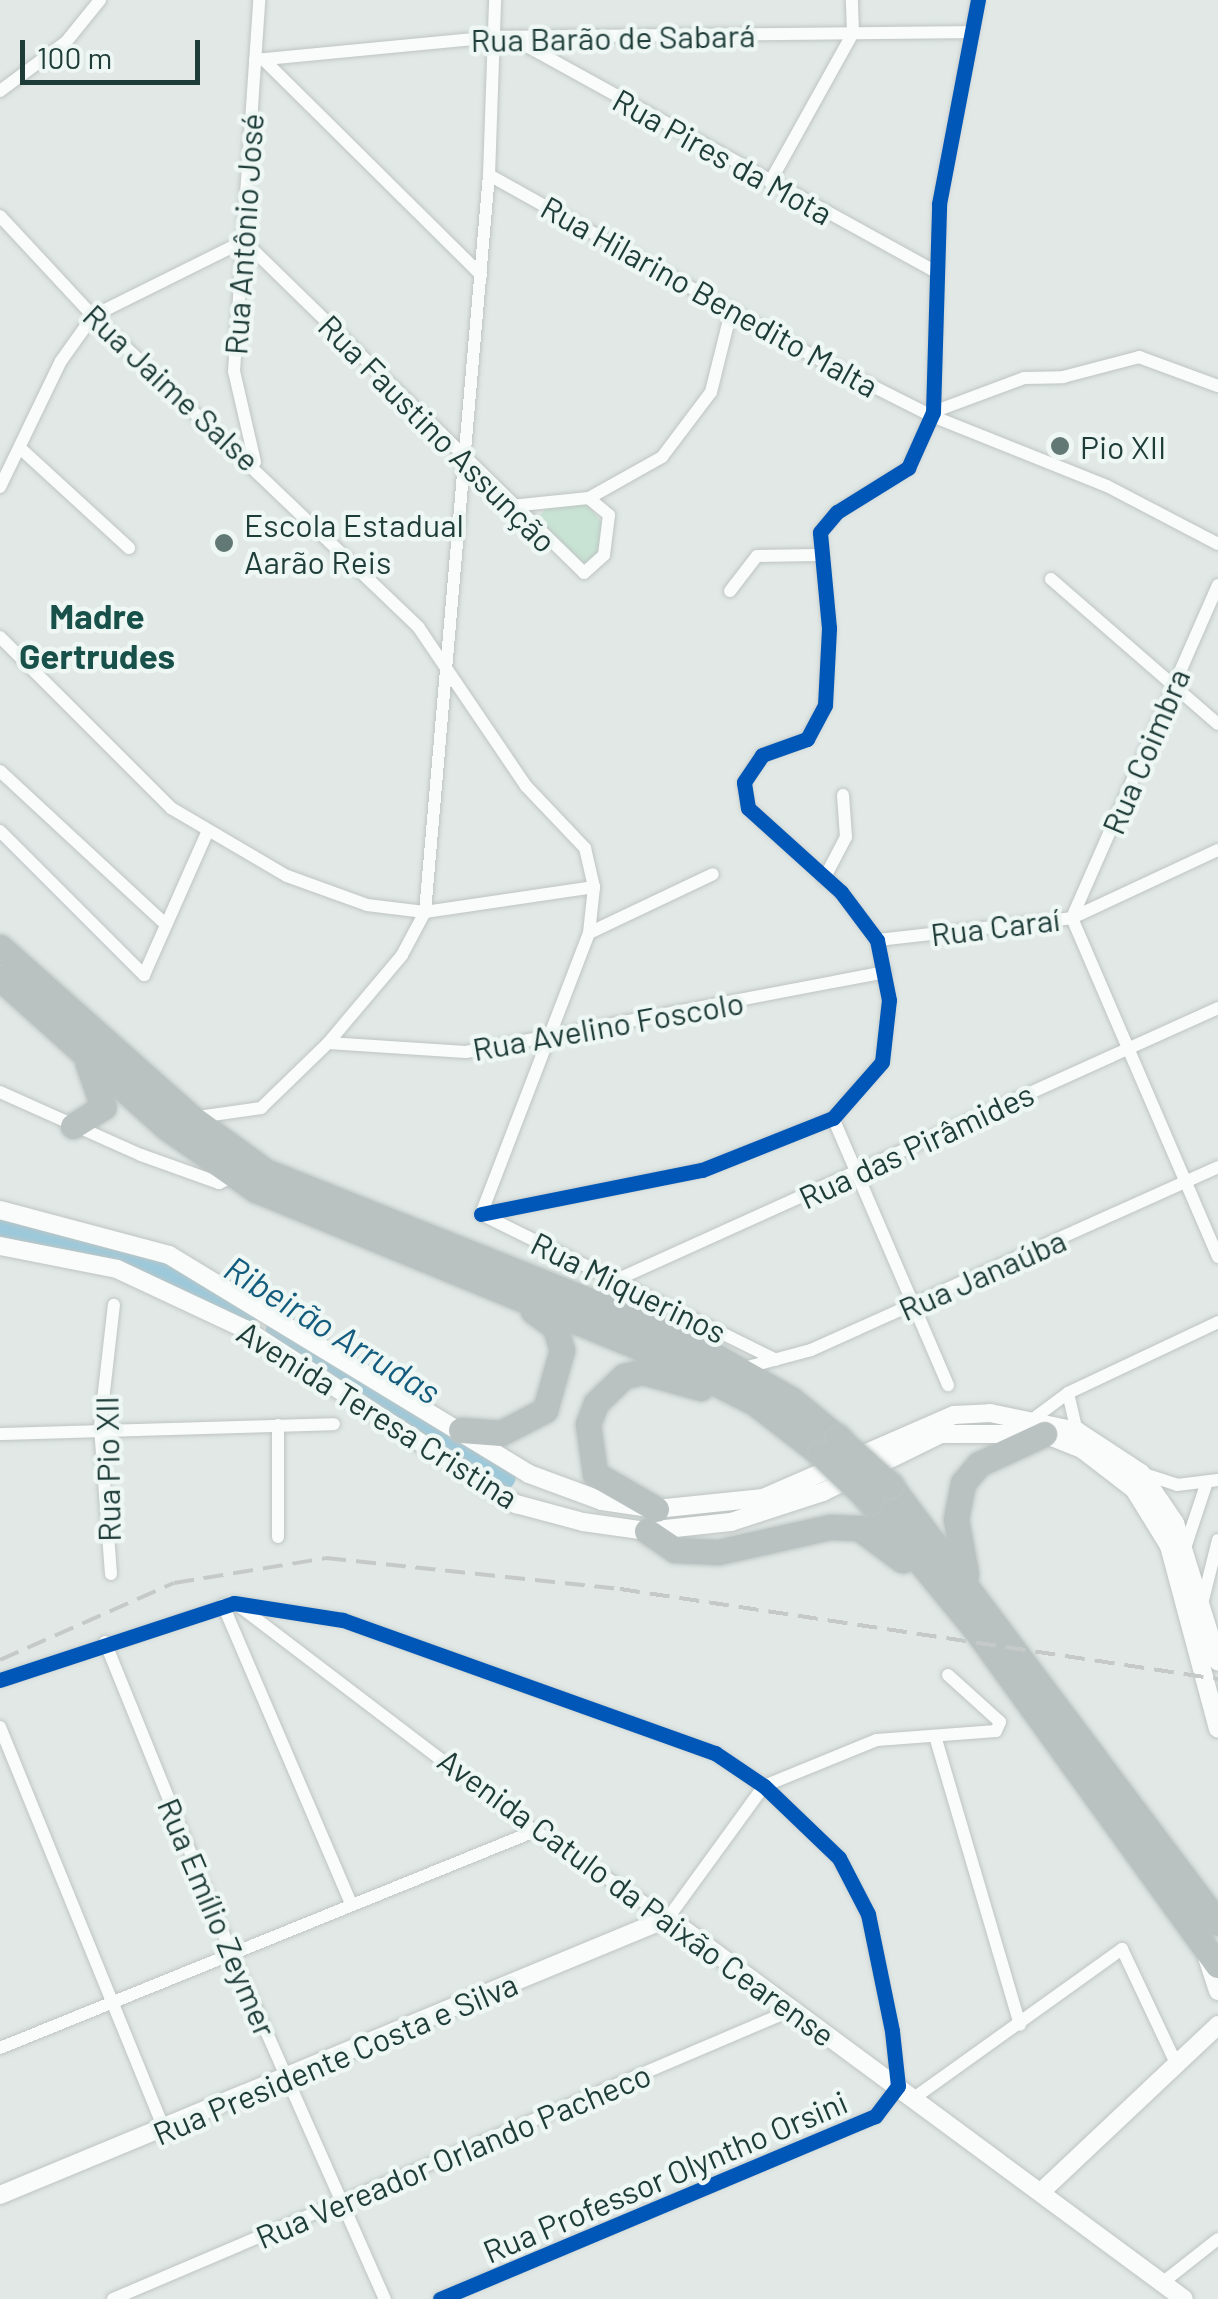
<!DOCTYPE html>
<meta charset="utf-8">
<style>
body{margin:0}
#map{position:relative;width:1218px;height:2299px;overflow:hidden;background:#e1e8e6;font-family:Barlow,sans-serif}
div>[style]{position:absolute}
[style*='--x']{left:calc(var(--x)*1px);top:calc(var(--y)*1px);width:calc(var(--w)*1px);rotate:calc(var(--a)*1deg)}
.green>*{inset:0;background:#c8e3d4}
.river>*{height:22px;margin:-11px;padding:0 11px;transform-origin:11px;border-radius:11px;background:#9cc9db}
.roads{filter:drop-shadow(0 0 2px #bec5c3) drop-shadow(0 0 2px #bec5c3)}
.street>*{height:12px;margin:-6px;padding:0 6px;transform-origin:6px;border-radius:6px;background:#fafcfb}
.secondary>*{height:18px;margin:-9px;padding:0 9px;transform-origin:9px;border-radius:9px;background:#fafcfb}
.highway>*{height:25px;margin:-12.5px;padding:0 12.5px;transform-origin:12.5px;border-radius:12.5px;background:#b9c2c1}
.rail>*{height:4px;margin-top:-2px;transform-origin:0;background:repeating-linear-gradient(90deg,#c5cac9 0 20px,transparent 0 30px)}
.bridges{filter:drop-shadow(0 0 2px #bbc5c3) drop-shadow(0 0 2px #bbc5c3)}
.highway-bridge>*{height:25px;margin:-12.5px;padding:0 12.5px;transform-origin:12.5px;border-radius:12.5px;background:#b9c2c1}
.cycleway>*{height:15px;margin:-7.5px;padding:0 7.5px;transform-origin:7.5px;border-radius:7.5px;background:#0057b8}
.dots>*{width:28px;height:28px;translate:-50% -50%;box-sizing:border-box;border:5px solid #eef7f4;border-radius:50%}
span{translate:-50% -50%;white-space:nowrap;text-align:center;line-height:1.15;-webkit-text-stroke:9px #eef7f4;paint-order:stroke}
.street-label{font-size:32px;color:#1e3c38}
.poi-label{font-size:32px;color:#1e3c38}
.left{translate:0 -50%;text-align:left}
.neighbourhood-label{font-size:35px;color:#18504a;font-weight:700}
.water-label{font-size:35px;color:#135c7d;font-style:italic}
.scale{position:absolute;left:20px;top:40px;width:180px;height:45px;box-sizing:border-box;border:5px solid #1e3c38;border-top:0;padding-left:12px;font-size:30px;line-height:35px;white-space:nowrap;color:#1e3c38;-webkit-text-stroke:8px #eef7f4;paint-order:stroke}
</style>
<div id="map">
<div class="green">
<div style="clip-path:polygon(585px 501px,606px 529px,599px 557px,580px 570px,537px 519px,548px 506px)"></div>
</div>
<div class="river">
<div style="--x:0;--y:1225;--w:146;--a:13.5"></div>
<div style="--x:142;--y:1259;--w:120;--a:26.1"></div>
<div style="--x:277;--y:1329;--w:272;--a:33.2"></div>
</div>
<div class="roads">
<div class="street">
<div style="--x:514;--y:39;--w:482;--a:28.9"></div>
<div style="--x:263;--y:59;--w:307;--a:44.7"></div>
<div style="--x:255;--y:60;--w:238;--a:-5.5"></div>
<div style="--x:492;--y:37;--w:480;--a:-0.6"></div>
<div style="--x:0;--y:91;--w:82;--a:-36.6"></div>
<div style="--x:66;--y:42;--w:54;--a:-51"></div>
<div style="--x:489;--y:175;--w:376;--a:29.2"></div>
<div style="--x:817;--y:358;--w:129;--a:26.8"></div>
<div style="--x:932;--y:416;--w:188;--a:21.8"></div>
<div style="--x:1107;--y:486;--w:125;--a:27.6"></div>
<div style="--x:770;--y:182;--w:171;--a:-60.9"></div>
<div style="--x:853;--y:33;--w:33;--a:-92"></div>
<div style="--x:0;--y:216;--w:137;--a:47.1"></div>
<div style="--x:93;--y:316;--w:451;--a:43.7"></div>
<div style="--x:419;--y:628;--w:191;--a:55.9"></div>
<div style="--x:526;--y:786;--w:86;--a:46.4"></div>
<div style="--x:585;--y:848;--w:40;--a:77"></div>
<div style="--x:594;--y:887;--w:46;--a:96.2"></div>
<div style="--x:589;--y:933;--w:301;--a:111"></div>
<div style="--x:933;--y:412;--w:97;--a:-20.5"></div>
<div style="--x:1024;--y:378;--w:39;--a:-1"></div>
<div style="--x:1063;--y:377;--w:79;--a:-14.7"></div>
<div style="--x:1139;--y:357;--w:84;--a:20.2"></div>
<div style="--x:20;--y:448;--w:148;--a:42.5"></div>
<div style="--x:255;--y:462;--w:93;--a:-103"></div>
<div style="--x:234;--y:371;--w:372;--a:-86.1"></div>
<div style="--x:0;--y:487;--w:140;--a:-64.2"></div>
<div style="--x:61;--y:361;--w:55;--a:-54.6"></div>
<div style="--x:93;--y:316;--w:169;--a:-26.4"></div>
<div style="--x:244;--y:241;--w:475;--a:44.3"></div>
<div style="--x:584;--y:573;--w:27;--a:-42"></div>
<div style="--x:604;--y:555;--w:40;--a:-82.9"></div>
<div style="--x:609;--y:515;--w:26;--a:-140"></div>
<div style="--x:511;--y:506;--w:78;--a:-5.9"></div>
<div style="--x:589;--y:498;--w:84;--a:-29.3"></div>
<div style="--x:662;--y:457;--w:81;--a:-53"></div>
<div style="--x:711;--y:392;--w:82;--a:-76"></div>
<div style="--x:1051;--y:579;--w:221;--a:41"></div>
<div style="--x:1218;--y:585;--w:364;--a:113.7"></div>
<div style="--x:1072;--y:918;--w:369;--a:66.7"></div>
<div style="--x:730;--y:591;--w:44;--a:-52.4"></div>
<div style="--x:757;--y:556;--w:60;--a:-1"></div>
<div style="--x:0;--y:637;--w:242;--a:45"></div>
<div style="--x:171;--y:808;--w:134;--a:30.4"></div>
<div style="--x:287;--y:876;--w:85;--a:19.9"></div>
<div style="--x:367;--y:905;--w:58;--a:6.9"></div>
<div style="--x:425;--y:912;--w:171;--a:-8.4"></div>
<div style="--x:0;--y:771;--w:225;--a:42.8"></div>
<div style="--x:0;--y:831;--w:204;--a:45"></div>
<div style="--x:144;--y:975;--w:155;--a:-66.1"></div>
<div style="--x:824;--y:879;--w:47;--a:-62.4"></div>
<div style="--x:846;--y:837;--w:42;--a:-94.1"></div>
<div style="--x:589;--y:933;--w:137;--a:-25.4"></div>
<div style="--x:877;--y:940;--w:196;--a:-6.4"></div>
<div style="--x:1072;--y:918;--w:161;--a:-25"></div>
<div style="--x:328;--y:1043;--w:138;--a:3.7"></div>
<div style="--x:466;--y:1052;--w:427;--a:-10.8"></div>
<div style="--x:0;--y:1092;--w:154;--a:24.1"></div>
<div style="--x:141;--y:1155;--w:83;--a:19.7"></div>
<div style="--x:219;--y:1183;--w:17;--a:-25"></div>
<div style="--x:198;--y:1117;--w:64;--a:-8.1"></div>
<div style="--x:261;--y:1108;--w:93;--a:-44.1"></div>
<div style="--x:328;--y:1043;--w:115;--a:-49.9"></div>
<div style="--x:402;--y:955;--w:49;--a:-61.9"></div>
<div style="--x:425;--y:912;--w:740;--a:-85.04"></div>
<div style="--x:489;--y:175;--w:175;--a:-88"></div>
<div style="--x:833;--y:1118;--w:291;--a:66.7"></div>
<div style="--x:481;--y:1214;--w:225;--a:-11.3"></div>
<div style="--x:702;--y:1170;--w:141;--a:-21.7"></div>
<div style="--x:833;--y:1118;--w:74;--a:-48.8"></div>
<div style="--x:882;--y:1062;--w:62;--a:-83.6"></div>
<div style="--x:889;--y:1000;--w:61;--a:-101.3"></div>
<div style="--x:877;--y:940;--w:60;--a:-126.9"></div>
<div style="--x:841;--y:892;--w:125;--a:-137.9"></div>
<div style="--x:748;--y:808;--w:26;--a:-99"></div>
<div style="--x:744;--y:782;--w:32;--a:-56"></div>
<div style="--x:762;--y:755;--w:48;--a:-19.6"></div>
<div style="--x:807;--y:739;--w:38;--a:-62"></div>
<div style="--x:825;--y:705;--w:77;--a:-87"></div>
<div style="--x:829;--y:628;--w:96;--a:-95.4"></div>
<div style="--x:820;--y:532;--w:26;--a:-50"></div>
<div style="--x:837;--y:512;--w:84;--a:-31.8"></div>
<div style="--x:908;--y:468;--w:61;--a:-65.9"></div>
<div style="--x:933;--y:412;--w:208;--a:-88.3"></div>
<div style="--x:939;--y:204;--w:208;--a:-79.2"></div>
<div style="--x:481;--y:1214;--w:329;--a:26.3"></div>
<div style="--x:614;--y:1281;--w:663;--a:-24.32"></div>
<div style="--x:744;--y:1368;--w:69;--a:-15"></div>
<div style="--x:811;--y:1350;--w:446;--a:-24.2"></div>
<div style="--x:1068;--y:1393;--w:39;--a:77"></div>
<div style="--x:1033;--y:1419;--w:44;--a:-36.6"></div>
<div style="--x:1068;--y:1393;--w:166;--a:-25.3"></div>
<div style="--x:278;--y:1425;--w:112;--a:90"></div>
<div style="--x:0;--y:1434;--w:334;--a:-1.7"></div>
<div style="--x:1141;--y:1473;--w:38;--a:18"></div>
<div style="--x:1177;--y:1485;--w:41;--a:-7"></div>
<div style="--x:1186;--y:1545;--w:63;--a:-71.6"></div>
<div style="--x:111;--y:1574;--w:147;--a:-94.3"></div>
<div style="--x:100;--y:1427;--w:123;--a:-83.5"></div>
<div style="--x:1202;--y:1604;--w:66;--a:-76"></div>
<div style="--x:223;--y:1605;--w:325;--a:66.8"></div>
<div style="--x:238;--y:1605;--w:373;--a:37.3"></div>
<div style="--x:535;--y:1831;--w:159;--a:33.2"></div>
<div style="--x:668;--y:1918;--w:163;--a:-54"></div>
<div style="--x:764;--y:1786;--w:122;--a:-22.2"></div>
<div style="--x:877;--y:1740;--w:119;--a:-4.3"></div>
<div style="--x:996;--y:1731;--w:10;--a:-66"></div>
<div style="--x:1000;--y:1722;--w:70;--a:-137.9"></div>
<div style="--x:105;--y:1642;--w:335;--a:67.9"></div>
<div style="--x:231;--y:1952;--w:380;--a:66.1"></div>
<div style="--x:0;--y:1680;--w:246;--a:-18.2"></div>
<div style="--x:234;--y:1603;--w:110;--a:8.9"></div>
<div style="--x:343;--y:1620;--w:395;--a:19.7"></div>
<div style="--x:715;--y:1753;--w:59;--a:34"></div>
<div style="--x:764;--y:1786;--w:104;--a:43.8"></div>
<div style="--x:839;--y:1858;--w:63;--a:62.6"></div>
<div style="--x:868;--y:1914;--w:119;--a:78.4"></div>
<div style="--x:892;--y:2031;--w:55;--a:83.8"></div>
<div style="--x:898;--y:2086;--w:38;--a:127"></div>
<div style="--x:875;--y:2116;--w:472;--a:157.2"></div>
<div style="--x:0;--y:1727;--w:434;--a:67.8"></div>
<div style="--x:935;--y:1736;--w:301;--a:73.6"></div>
<div style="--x:0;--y:2048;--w:577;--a:-22.08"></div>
<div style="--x:914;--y:2098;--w:256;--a:-35.6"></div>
<div style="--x:1122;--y:1949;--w:126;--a:64.7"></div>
<div style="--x:1162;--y:2283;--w:71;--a:-38.2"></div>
<div style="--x:113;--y:2299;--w:738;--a:-23.06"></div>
</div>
<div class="secondary">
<div style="--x:0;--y:1210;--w:175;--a:14.9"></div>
<div style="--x:169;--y:1255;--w:421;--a:31.3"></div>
<div style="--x:529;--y:1474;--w:78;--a:20.3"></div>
<div style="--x:602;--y:1501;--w:55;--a:8.4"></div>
<div style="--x:656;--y:1509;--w:108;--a:-5.9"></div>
<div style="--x:763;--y:1498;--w:208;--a:-23.5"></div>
<div style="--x:954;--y:1415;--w:36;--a:-3"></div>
<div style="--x:990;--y:1413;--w:89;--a:11.7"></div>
<div style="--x:1077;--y:1431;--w:77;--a:33.3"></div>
<div style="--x:1141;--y:1473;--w:60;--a:55.8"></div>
<div style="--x:1175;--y:1523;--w:145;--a:72.8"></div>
<div style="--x:0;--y:1246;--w:119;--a:11.1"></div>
<div style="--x:117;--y:1269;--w:141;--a:25.1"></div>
<div style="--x:245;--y:1329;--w:323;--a:32.9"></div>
<div style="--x:516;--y:1504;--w:69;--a:15"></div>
<div style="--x:583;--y:1522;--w:65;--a:8"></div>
<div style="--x:647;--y:1531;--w:84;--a:-6.1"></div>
<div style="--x:731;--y:1522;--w:97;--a:-18.1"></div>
<div style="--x:823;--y:1492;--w:131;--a:-26.2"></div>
<div style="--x:941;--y:1434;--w:103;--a:0"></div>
<div style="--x:1044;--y:1434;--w:41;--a:21.5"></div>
<div style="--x:1082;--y:1449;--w:66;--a:37.6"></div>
<div style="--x:1134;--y:1489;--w:67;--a:58.4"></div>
<div style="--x:1169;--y:1546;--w:189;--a:75"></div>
<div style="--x:1206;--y:1954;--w:39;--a:72"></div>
<div style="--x:1042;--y:2191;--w:242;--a:-43.3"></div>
<div style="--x:0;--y:2195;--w:723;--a:-22.52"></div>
<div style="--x:668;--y:1918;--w:641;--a:36.44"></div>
</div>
<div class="highway">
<div style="--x:0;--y:947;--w:256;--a:41.7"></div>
<div style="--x:191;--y:1117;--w:92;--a:36.1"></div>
<div style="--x:265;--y:1171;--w:455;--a:21.8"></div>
<div style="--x:687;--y:1340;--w:120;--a:29.6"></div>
<div style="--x:791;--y:1399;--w:61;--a:39.7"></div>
<div style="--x:0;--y:978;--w:224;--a:41.9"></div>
<div style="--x:167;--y:1128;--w:108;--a:34.9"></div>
<div style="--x:256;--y:1190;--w:445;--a:22.3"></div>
<div style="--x:668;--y:1359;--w:97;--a:26.8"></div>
<div style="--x:755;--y:1403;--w:83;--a:37.7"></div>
<div style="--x:73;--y:1126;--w:36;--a:-32"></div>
<div style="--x:103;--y:1107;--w:46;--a:-109.2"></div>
<div style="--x:461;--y:1430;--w:40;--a:4.3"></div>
<div style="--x:501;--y:1433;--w:50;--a:-27.6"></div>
<div style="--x:545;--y:1410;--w:62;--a:-74.2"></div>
<div style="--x:562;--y:1350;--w:24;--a:-107"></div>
<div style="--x:555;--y:1327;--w:27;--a:-144"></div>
<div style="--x:890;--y:1485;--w:547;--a:53.17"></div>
<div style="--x:870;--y:1501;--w:167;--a:50.6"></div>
<div style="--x:976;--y:1630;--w:413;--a:54.2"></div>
<div style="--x:656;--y:1509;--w:70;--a:-150.2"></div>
<div style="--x:595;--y:1474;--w:50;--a:-98"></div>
<div style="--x:588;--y:1424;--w:22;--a:-69"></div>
<div style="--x:596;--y:1403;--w:39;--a:-44"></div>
<div style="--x:624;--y:1376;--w:19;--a:-12"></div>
<div style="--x:643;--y:1372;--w:60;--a:15.4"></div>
<div style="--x:647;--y:1531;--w:34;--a:34"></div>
<div style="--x:675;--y:1550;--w:43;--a:2.7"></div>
<div style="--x:718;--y:1552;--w:115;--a:-12.6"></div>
<div style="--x:830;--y:1527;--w:29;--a:2"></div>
<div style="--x:859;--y:1528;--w:54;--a:36.7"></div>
<div style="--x:966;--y:1574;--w:56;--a:-100.3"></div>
<div style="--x:956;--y:1519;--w:37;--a:-79"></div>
<div style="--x:963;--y:1483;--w:25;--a:-50"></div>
<div style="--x:979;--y:1464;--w:72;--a:-24.8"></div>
</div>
</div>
<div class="rail">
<div style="--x:0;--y:1660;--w:190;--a:-23.9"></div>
<div style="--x:174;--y:1583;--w:154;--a:-9.3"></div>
<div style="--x:326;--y:1558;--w:296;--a:6"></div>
<div style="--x:620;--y:1589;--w:605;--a:8.56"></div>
</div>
<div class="bridges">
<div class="highway-bridge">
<div style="--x:838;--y:1438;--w:70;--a:42.1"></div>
<div style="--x:821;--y:1454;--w:68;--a:43.8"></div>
</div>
</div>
<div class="cycleway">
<div style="--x:481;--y:1214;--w:225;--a:-11.3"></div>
<div style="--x:702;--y:1170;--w:141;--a:-21.7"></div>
<div style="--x:833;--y:1118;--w:74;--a:-48.8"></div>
<div style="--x:882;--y:1062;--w:62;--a:-83.6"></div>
<div style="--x:889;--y:1000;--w:61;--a:-101.3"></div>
<div style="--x:877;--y:940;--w:60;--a:-126.9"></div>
<div style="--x:841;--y:892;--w:125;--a:-137.9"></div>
<div style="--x:748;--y:808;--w:26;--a:-99"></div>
<div style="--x:744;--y:782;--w:32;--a:-56"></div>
<div style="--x:762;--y:755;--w:48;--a:-19.6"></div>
<div style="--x:807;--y:739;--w:38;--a:-62"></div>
<div style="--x:825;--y:705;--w:77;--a:-87"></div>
<div style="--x:829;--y:628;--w:96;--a:-95.4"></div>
<div style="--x:820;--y:532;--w:26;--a:-50"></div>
<div style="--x:837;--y:512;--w:84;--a:-31.8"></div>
<div style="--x:908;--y:468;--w:61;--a:-65.9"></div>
<div style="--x:933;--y:412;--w:208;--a:-88.3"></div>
<div style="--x:939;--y:204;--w:208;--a:-79.2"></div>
<div style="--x:0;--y:1680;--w:246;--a:-18.2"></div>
<div style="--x:234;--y:1603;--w:110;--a:8.9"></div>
<div style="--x:343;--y:1620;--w:395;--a:19.7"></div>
<div style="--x:715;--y:1753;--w:59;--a:34"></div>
<div style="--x:764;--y:1786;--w:104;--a:43.8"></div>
<div style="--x:839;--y:1858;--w:63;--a:62.6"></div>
<div style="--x:868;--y:1914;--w:119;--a:78.4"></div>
<div style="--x:892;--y:2031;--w:55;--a:83.8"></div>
<div style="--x:898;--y:2086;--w:38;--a:127"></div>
<div style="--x:875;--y:2116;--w:472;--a:157.2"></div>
</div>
<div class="dots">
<div style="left:1060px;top:446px;background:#627875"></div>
<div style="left:224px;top:543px;background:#627875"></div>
</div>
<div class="street-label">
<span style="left:613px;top:37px;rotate:-1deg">Rua Barão de Sabará</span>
<span style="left:723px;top:156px;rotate:29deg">Rua Pires da Mota</span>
<span style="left:243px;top:234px;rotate:-86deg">Rua Antônio José</span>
<span style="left:710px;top:296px;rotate:29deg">Rua Hilarino Benedito Malta</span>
<span style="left:172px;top:387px;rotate:43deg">Rua Jaime Salse</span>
<span style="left:438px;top:433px;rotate:45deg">Rua Faustino Assunção</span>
<span style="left:1145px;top:751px;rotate:-67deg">Rua Coimbra</span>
<span style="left:995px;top:926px;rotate:-7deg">Rua Caraí</span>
<span style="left:608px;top:1025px;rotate:-10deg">Rua Avelino Foscolo</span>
<span style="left:916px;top:1145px;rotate:-25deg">Rua das Pirâmides</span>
<span style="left:982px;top:1274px;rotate:-24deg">Rua Janaúba</span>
<span style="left:629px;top:1287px;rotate:26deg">Rua Miquerinos</span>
<span style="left:378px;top:1414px;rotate:32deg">Avenida Teresa Cristina</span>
<span style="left:107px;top:1469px;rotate:-91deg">Rua Pio XII</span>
<span style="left:637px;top:1897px;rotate:36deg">Avenida Catulo da Paixão Cearense</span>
<span style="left:218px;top:1917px;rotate:67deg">Rua Emílio Zeymer</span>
<span style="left:335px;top:2058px;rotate:-23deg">Rua Presidente Costa e Silva</span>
<span style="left:453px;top:2155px;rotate:-23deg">Rua Vereador Orlando Pacheco</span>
<span style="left:665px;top:2176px;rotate:-23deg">Rua Professor Olyntho Orsini</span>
</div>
<div class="poi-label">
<span class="left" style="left:1080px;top:446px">Pio XII</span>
<span class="left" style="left:244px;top:543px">Escola Estadual<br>Aarão Reis</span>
</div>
<div class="neighbourhood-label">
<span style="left:97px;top:635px">Madre<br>Gertrudes</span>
</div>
<div class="water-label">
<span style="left:333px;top:1329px;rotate:32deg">Ribeirão Arrudas</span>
</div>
<div class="scale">100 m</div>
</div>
